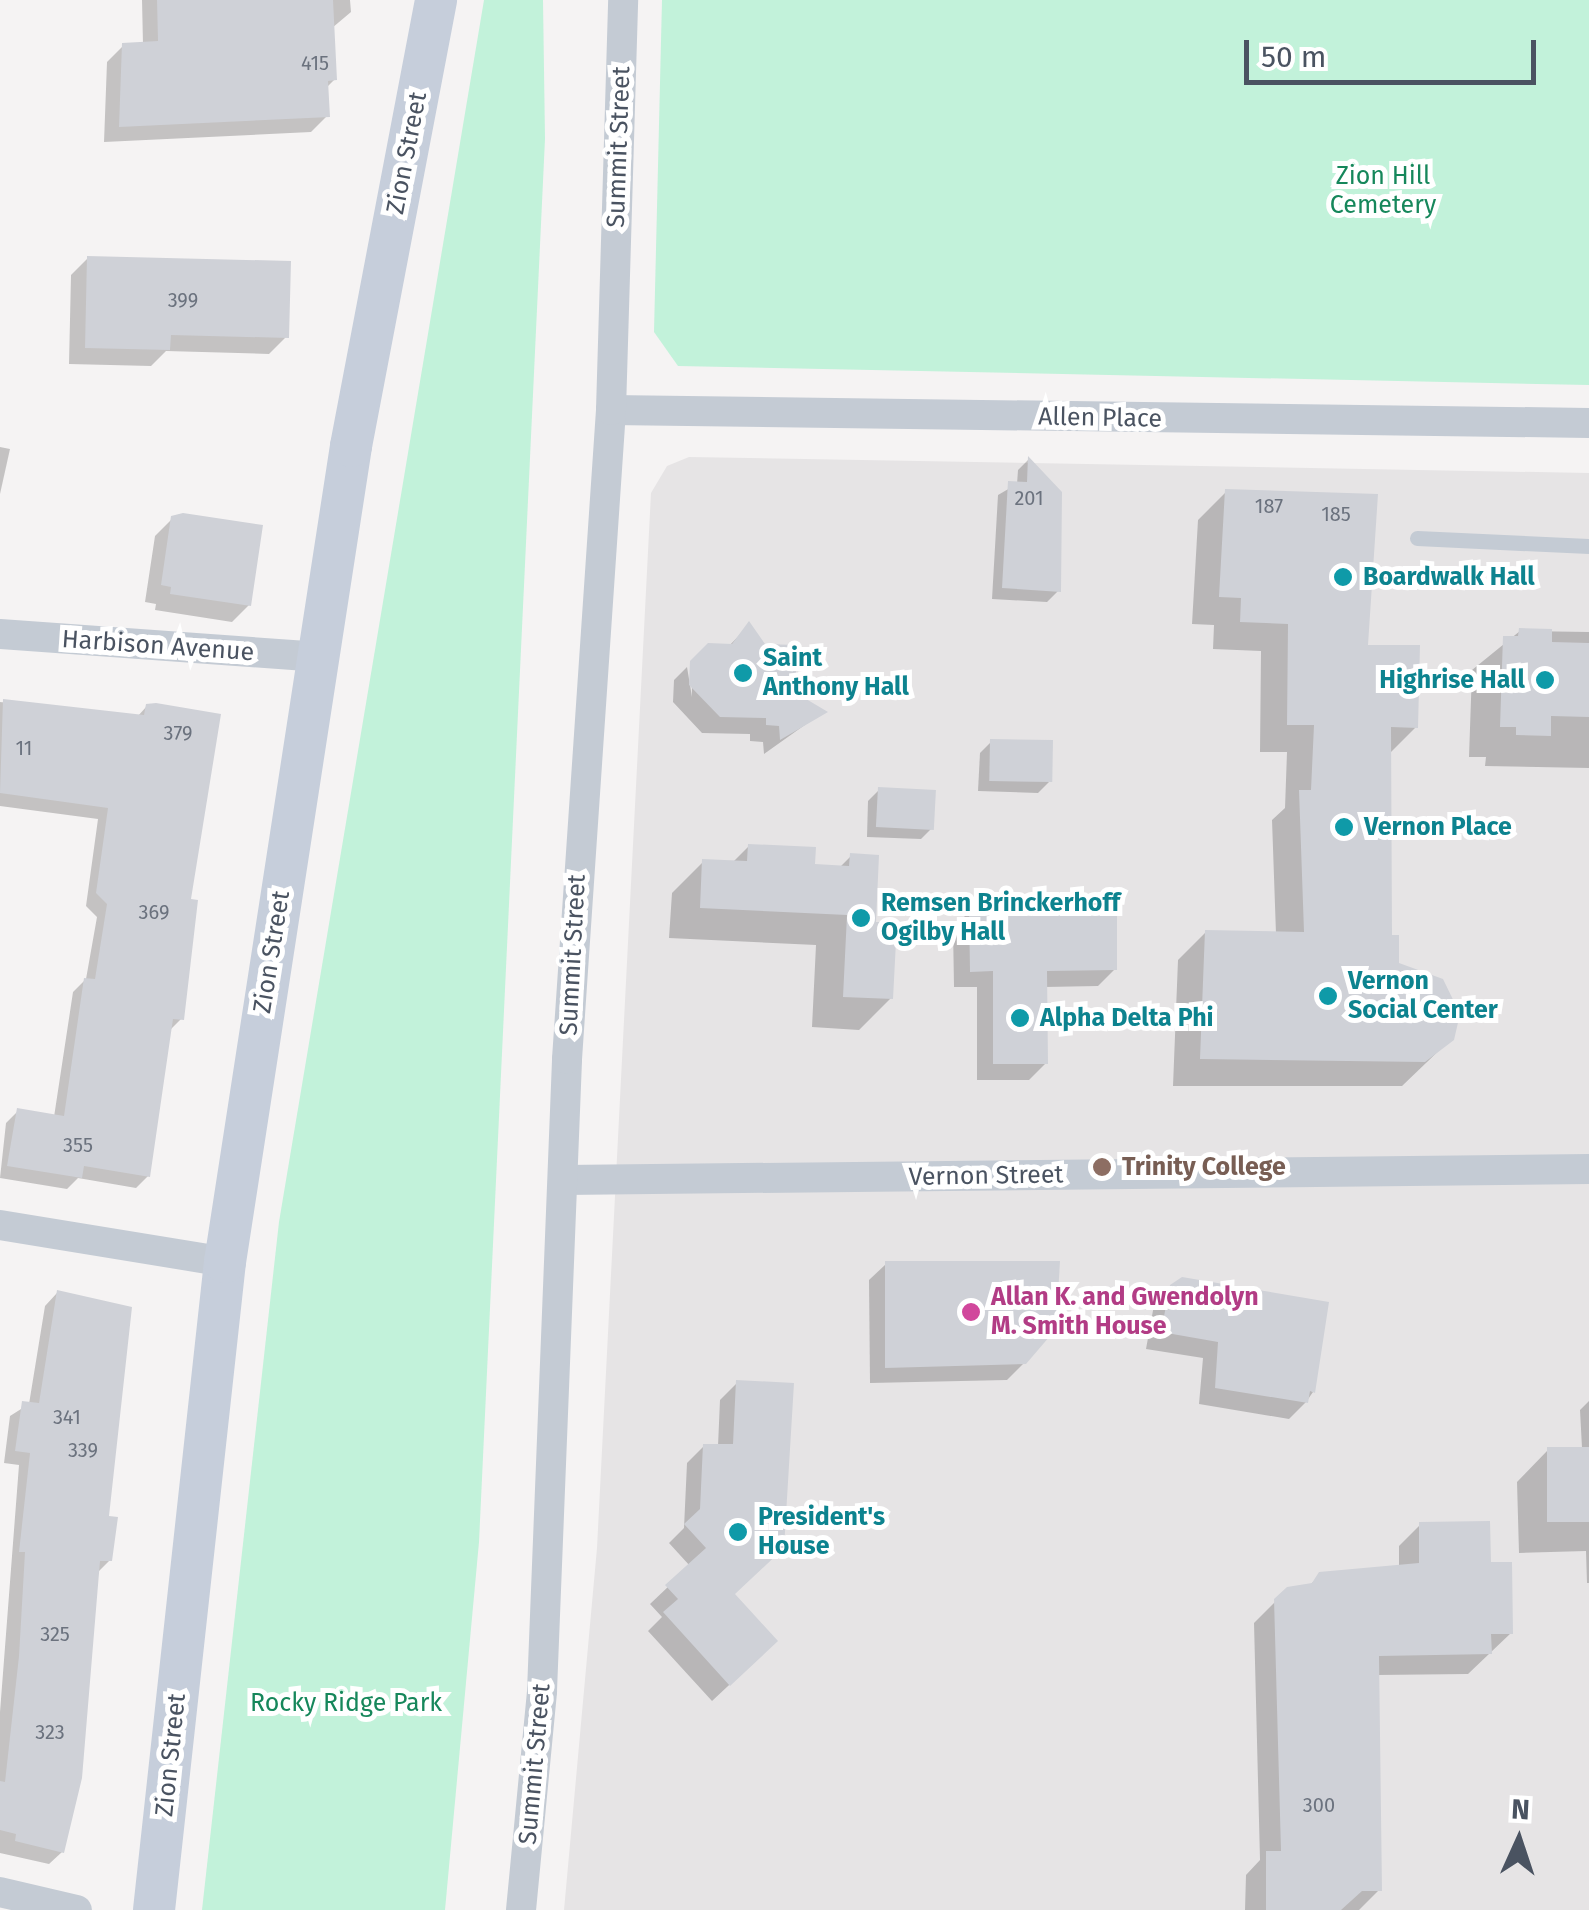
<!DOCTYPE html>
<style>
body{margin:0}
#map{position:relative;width:1589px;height:1910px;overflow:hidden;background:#f5f3f3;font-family:"Fira Sans",sans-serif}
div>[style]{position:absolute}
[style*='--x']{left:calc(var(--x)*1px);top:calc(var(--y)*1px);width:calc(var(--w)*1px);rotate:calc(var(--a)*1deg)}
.education>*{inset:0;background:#e6e4e5}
.green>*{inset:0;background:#c2f2da}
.shadow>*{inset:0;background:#0003}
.building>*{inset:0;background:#cfd1d7;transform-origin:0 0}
.lane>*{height:15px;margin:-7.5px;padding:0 7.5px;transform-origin:7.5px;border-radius:7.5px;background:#c4cbd4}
.street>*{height:30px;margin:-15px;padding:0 15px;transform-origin:15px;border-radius:15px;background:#c4cbd4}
.secondary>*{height:42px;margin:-21px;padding:0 21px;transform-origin:21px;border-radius:21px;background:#c6cedb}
.dots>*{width:28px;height:28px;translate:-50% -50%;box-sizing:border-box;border:5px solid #fff;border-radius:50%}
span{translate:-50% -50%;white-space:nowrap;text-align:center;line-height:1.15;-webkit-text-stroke:10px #fff;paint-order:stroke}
.number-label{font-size:20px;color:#6b727e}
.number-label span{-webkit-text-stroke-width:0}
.street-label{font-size:25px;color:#4a5361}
.park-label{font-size:25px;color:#16875b}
.culture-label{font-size:25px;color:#0d838f;font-weight:700}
.left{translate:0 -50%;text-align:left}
.right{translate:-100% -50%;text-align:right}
.education-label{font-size:25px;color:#785e54;font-weight:700}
.hotel-label{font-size:25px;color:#b23c85;font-weight:700}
.north{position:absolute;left:1469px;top:1790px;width:100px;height:100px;-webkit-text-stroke:8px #fff;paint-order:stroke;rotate:3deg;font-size:28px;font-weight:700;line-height:40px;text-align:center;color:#4a5361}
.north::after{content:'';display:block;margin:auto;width:35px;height:45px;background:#4a5361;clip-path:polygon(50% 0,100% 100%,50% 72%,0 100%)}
.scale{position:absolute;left:1244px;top:40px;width:292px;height:45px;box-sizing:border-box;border:5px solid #4a5361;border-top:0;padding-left:12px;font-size:30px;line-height:35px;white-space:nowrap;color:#4a5361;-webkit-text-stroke:8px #fff;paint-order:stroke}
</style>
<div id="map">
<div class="education">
<div style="clip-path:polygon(689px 457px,1589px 473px,1589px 1910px,564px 1910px,597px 1548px,651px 493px,667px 466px)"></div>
</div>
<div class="green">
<div style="clip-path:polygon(484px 0,543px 0,545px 139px,479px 1542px,445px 1910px,202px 1910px,279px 1222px)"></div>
<div style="clip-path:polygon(662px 0,1589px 0,1589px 385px,678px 366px,654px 332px)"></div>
</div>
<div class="shadow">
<div style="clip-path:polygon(142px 0,350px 0,351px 12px,332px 28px,335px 79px,326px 88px,327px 116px,311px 132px,104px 142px,107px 62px,123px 46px,143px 45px)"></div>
<div style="clip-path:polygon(88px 258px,286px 337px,269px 354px,166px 351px,151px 366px,69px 364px,71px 275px)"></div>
<div style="clip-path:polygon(0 447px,10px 449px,0 494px)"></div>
<div style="clip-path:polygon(1028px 460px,1058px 591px,1047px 602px,992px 599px,998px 495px,1017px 484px,1018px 470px)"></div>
<div style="clip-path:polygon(1226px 492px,1365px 647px,1416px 727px,1389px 754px,1390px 937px,1396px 965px,1451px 1039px,1402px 1086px,1173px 1086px,1178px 960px,1206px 932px,1276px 934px,1272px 820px,1285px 808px,1287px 752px,1260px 752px,1261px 651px,1213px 649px,1214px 625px,1192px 624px,1198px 520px)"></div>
<div style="clip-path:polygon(172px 519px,249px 605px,232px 622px,155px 610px,156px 604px,145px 602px,155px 536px)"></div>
<div style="clip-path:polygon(749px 625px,793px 695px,823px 712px,764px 754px,763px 742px,750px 741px,750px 734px,702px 733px,673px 702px,674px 680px,687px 667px,692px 697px,692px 662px,729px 646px)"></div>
<div style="clip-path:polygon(1520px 631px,1589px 632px,1589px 768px,1485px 766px,1486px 757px,1469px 757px,1472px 670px)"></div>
<div style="clip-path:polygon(0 702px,137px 717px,147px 706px,188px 901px,181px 1019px,169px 1031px,148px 1176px,136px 1188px,78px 1178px,67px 1189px,0 1178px,6px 1123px,18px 1111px,54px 1117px,73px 992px,86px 979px,97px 917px,86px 906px,98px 819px,0 806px)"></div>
<div style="clip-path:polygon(991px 742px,1049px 782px,1038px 793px,978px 791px,980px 753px)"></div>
<div style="clip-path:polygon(879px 790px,932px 828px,921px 839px,867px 837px,868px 801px)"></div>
<div style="clip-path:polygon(749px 846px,812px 867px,839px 868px,851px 856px,891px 998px,859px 1030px,812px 1027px,816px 945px,669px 938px,672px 893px,703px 862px,732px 863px)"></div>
<div style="clip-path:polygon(970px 911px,1115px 969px,1098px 986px,1045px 987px,1046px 1063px,1029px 1080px,977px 1080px,977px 987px,954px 987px,953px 928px)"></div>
<div style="clip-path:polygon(886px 1264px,1025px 1362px,1007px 1380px,870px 1383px,869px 1280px)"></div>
<div style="clip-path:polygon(1171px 1287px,1313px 1392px,1306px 1402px,1289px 1419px,1199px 1404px,1203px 1358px,1146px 1349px,1154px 1305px)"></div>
<div style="clip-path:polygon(57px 1293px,110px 1560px,96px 1574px,62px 1852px,49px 1864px,0 1853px,0 1712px,19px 1465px,4px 1463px,10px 1416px,29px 1404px,45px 1306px)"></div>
<div style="clip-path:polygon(737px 1383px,732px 1594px,758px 1658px,712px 1701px,648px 1631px,662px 1617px,650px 1604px,690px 1566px,669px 1543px,684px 1528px,687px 1463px,704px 1446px,718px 1446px,720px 1400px)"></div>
<div style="clip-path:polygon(1589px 1401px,1589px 1583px,1587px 1583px,1586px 1551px,1519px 1553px,1517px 1482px,1548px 1450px,1582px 1448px,1580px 1410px)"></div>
<div style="clip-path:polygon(1420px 1525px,1489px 1565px,1511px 1633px,1468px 1674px,1377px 1675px,1379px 1890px,1359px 1910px,1245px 1910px,1246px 1875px,1260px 1860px,1254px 1623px,1288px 1589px,1309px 1586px,1320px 1575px,1399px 1568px,1399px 1546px)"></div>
</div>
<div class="building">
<div style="clip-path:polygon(157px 0,333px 0,337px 80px,328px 81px,330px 117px,119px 127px,122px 43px,158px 41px)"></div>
<div style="clip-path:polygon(87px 256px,291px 261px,289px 338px,171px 335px,170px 350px,85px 348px)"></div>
<div style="clip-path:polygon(1028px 456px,1062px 492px,1061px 592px,1002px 588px,1008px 481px,1027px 482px)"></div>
<div style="clip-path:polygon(1225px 489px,1378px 494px,1368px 645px,1420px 645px,1418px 728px,1391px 727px,1392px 935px,1399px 935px,1399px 963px,1443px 979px,1460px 1014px,1454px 1040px,1425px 1062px,1200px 1059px,1205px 930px,1304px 932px,1299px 790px,1311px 790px,1314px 725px,1287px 725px,1288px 624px,1240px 622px,1241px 598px,1219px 597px)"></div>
<div style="clip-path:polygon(183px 513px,263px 525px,251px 606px,170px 594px,171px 587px,161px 585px,171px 516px)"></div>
<div style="clip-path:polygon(749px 621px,765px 644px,796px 645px,796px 693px,828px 712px,780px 740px,779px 726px,766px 725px,766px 718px,720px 717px,689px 685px,690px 661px,708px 643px,732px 644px)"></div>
<div style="clip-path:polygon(1519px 628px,1552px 629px,1552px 642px,1589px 643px,1589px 717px,1551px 716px,1551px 736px,1516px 735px,1516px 727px,1500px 727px,1503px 636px,1518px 636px)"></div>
<div style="clip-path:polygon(3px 699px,144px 715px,146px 704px,156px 703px,221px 714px,191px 899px,198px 900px,184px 1020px,173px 1019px,150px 1177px,84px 1166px,82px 1178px,7px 1166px,17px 1108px,64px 1116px,84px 978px,95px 979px,107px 904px,96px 893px,108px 808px,0 793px)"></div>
<div style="left:990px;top:739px;width:63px;height:42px;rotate:1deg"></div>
<div style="left:878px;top:787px;width:58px;height:40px;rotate:3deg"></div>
<div style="clip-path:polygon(748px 844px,816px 847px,815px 864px,849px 866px,850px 853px,879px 855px,876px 922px,897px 922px,893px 999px,843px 997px,847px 915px,700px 908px,702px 859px,747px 861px)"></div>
<div style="clip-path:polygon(1117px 907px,1117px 970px,1047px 971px,1048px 1064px,993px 1064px,993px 971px,970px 972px,969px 909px)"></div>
<div style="clip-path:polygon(885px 1261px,1060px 1261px,1056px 1329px,1026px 1364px,885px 1368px)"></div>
<div style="clip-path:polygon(1182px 1277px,1329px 1302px,1315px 1393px,1310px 1391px,1308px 1403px,1215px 1388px,1218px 1342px,1161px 1332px,1170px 1285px)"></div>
<div style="clip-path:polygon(57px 1290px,132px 1307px,109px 1516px,118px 1517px,112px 1561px,100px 1561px,82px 1778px,64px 1853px,15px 1841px,16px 1834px,0 1830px,0 1781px,5px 1782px,19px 1656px,25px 1552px,19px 1552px,30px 1453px,15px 1451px,22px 1401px,39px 1403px)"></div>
<div style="clip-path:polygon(736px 1380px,794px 1383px,784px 1548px,735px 1594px,778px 1641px,730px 1686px,663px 1612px,678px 1599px,665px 1585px,706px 1548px,684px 1524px,700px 1509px,703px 1444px,733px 1444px)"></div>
<div style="left:1589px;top:1447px;width:75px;height:42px;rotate:90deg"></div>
<div style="clip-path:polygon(1490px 1521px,1491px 1562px,1512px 1562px,1513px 1634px,1491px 1634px,1492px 1654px,1379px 1656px,1382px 1891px,1362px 1891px,1341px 1910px,1266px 1910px,1266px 1851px,1281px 1851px,1274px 1599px,1287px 1587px,1312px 1583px,1319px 1572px,1419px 1563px,1419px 1522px)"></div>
</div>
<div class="lane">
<div style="--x:1417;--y:538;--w:172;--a:2.7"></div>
</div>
<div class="street">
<div style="--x:611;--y:410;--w:978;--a:0.76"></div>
<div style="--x:0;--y:634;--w:318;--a:4.1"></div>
<div style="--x:564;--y:1180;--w:1025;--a:-0.61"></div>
<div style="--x:0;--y:1225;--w:228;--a:9.3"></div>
<div style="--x:0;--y:1892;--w:79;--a:13.2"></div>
<div style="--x:521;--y:1910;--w:220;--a:-84.5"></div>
<div style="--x:542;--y:1691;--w:632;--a:-87.73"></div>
<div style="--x:567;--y:1059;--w:650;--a:-86.12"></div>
<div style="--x:611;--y:410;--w:410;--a:-88.3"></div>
</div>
<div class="secondary">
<div style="--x:154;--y:1910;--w:652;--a:-83.75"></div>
<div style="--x:225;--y:1262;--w:826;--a:-81.22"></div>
<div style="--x:351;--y:446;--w:454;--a:-79.2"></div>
</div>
<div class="dots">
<div style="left:1343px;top:577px;background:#0f9aa8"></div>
<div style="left:743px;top:673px;background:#0f9aa8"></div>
<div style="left:1545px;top:680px;background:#0f9aa8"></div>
<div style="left:1344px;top:827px;background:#0f9aa8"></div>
<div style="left:861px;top:918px;background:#0f9aa8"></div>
<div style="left:1328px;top:996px;background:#0f9aa8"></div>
<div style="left:1020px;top:1018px;background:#0f9aa8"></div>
<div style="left:1102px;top:1167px;background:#8d6e63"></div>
<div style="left:971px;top:1312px;background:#d1479c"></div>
<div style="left:738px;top:1532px;background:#0f9aa8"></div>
</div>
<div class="number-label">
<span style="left:315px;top:63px">415</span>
<span style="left:183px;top:300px">399</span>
<span style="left:1029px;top:498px">201</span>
<span style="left:1269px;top:506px">187</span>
<span style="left:1336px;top:514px">185</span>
<span style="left:178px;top:733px">379</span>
<span style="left:24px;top:748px">11</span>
<span style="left:154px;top:912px">369</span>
<span style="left:78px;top:1145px">355</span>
<span style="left:67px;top:1417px">341</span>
<span style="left:83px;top:1450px">339</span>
<span style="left:55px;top:1634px">325</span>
<span style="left:50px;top:1732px">323</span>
<span style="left:1319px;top:1805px">300</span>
</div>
<div class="street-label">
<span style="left:619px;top:147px;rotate:-88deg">Summit Street</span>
<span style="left:407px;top:153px;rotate:-79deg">Zion Street</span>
<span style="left:1100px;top:418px;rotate:1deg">Allen Place</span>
<span style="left:158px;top:646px;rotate:4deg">Harbison Avenue</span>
<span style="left:272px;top:952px;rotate:-81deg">Zion Street</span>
<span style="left:573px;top:955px;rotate:-87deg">Summit Street</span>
<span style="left:986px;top:1176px;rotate:-1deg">Vernon Street</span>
<span style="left:171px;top:1755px;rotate:-84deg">Zion Street</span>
<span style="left:535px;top:1764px;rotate:-85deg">Summit Street</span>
</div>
<div class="park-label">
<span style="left:1383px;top:191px">Zion Hill<br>Cemetery</span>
<span style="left:346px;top:1703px">Rocky Ridge Park</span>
</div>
<div class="culture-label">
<span class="left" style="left:1363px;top:577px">Boardwalk Hall</span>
<span class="left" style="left:763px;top:673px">Saint<br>Anthony Hall</span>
<span class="right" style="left:1525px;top:680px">Highrise Hall</span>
<span class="left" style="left:1364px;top:827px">Vernon Place</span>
<span class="left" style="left:881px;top:918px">Remsen Brinckerhoff<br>Ogilby Hall</span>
<span class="left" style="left:1348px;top:996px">Vernon<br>Social Center</span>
<span class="left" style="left:1040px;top:1018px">Alpha Delta Phi</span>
<span class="left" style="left:758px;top:1532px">President's<br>House</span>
</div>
<div class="education-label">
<span class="left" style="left:1122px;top:1167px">Trinity College</span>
</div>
<div class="hotel-label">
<span class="left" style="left:991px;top:1312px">Allan K. and Gwendolyn<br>M. Smith House</span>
</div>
<div class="north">N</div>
<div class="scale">50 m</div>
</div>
